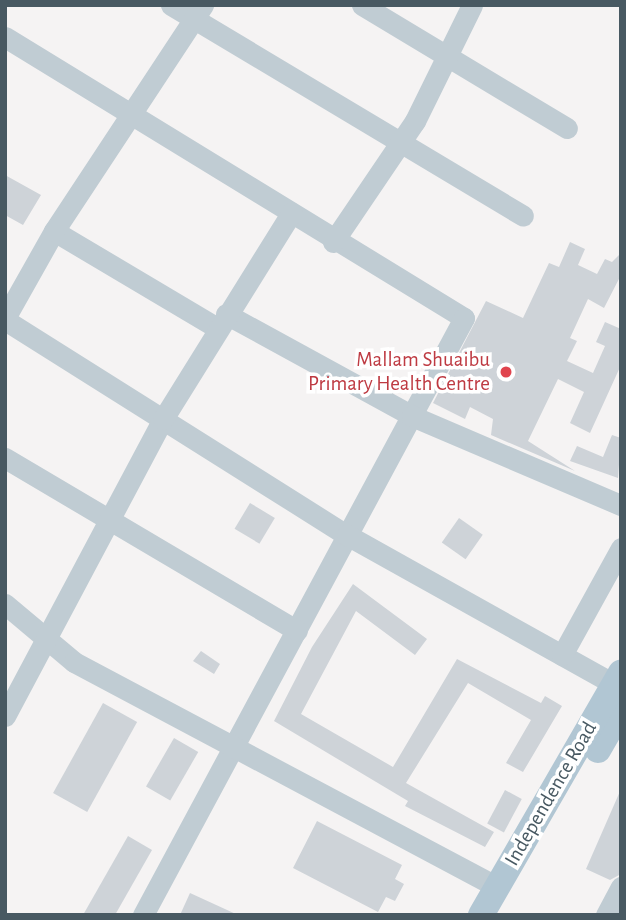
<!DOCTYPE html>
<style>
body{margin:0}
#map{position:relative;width:626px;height:920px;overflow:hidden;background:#f5f3f3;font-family:"Alegreya Sans",sans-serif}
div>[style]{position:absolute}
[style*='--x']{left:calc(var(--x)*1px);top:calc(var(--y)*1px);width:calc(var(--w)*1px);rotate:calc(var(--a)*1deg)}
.building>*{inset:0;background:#ced3d8;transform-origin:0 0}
.minor>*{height:21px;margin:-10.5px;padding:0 10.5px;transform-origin:10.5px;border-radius:10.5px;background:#c0ccd3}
.major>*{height:26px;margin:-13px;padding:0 13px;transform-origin:13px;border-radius:13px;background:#b1c6d3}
.dots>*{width:19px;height:19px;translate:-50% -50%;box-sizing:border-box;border:4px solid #fff;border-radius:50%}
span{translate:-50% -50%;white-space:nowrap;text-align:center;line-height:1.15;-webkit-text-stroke:7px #fff;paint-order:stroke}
.health-label{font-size:21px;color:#be3a42}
.right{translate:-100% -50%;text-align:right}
.street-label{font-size:21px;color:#485962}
.frame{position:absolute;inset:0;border:7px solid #485962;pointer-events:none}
</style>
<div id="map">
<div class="building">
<div style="clip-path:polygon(5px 175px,41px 195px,23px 225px,5px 215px)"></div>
<div style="clip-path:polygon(570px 242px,585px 249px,578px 265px,597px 274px,605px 259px,612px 262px,621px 253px,621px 275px,604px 308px,588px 299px,570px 338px,577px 341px,567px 361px,593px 373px,605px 346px,596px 342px,605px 322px,621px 329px,621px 365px,590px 433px,570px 423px,584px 392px,558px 379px,528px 441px,575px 471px,491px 435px,493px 419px,470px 407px,465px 419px,433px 403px,486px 301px,523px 318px,549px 263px,559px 267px)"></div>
<div style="clip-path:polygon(612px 435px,621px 438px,618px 478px,570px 461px,577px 446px,603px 457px)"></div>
<div style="left:250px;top:503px;width:29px;height:30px;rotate:31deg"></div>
<div style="left:459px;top:518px;width:29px;height:30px;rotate:35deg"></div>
<div style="clip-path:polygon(353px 584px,427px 639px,415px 655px,356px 611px,301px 714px,393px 767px,457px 659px,541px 703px,545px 696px,562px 706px,523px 772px,506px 763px,531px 720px,468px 683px,406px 783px,494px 832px,485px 847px,405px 806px,408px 801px,274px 721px,312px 647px)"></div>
<div style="clip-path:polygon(201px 651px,220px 664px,214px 674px,193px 661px)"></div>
<div style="left:103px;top:703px;width:39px;height:103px;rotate:29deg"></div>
<div style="left:174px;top:738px;width:28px;height:56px;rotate:30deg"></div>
<div style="clip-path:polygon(621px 789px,621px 874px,610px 880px,586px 869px)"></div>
<div style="left:505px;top:790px;width:19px;height:38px;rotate:28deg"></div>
<div style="clip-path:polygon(317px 821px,402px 865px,395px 879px,404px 884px,395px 901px,386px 897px,378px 912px,293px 868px)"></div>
<div style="clip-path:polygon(128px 836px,152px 850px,115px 915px,83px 915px)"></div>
<div style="clip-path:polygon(190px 893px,238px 915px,180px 915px)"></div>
</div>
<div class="minor">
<div style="--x:171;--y:5;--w:410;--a:30.9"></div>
<div style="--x:362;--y:5;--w:239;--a:31"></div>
<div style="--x:5;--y:37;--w:538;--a:31.47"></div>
<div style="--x:464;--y:318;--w:678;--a:118.27"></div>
<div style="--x:54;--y:231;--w:188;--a:30.7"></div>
<div style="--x:333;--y:242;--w:146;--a:-55.9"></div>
<div style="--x:415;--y:121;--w:129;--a:-63.8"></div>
<div style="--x:226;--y:314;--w:212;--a:28.7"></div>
<div style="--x:412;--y:416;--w:227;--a:23.1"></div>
<div style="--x:5;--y:318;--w:100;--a:-60.6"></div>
<div style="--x:54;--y:231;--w:271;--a:-56.6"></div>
<div style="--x:5;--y:320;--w:404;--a:32.2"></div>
<div style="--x:347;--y:535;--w:314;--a:29.2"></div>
<div style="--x:5;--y:458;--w:339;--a:30.6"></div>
<div style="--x:5;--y:604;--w:90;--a:40"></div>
<div style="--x:74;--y:662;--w:479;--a:28"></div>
<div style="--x:562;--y:655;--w:122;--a:-61.1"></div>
<div style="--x:5;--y:716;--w:336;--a:-62"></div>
<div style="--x:163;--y:419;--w:243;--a:-58.1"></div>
<div style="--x:606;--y:915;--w:32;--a:-62"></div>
</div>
<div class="major">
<div style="--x:598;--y:750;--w:46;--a:-60.1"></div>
<div style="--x:481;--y:915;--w:280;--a:-60"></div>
</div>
<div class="dots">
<div style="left:506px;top:372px;background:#e0444e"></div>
</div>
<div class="health-label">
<span class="right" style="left:490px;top:372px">Mallam Shuaibu<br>Primary Health Centre</span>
</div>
<div class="street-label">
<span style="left:551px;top:794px;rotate:-60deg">Independence Road</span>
</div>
<div class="frame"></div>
</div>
